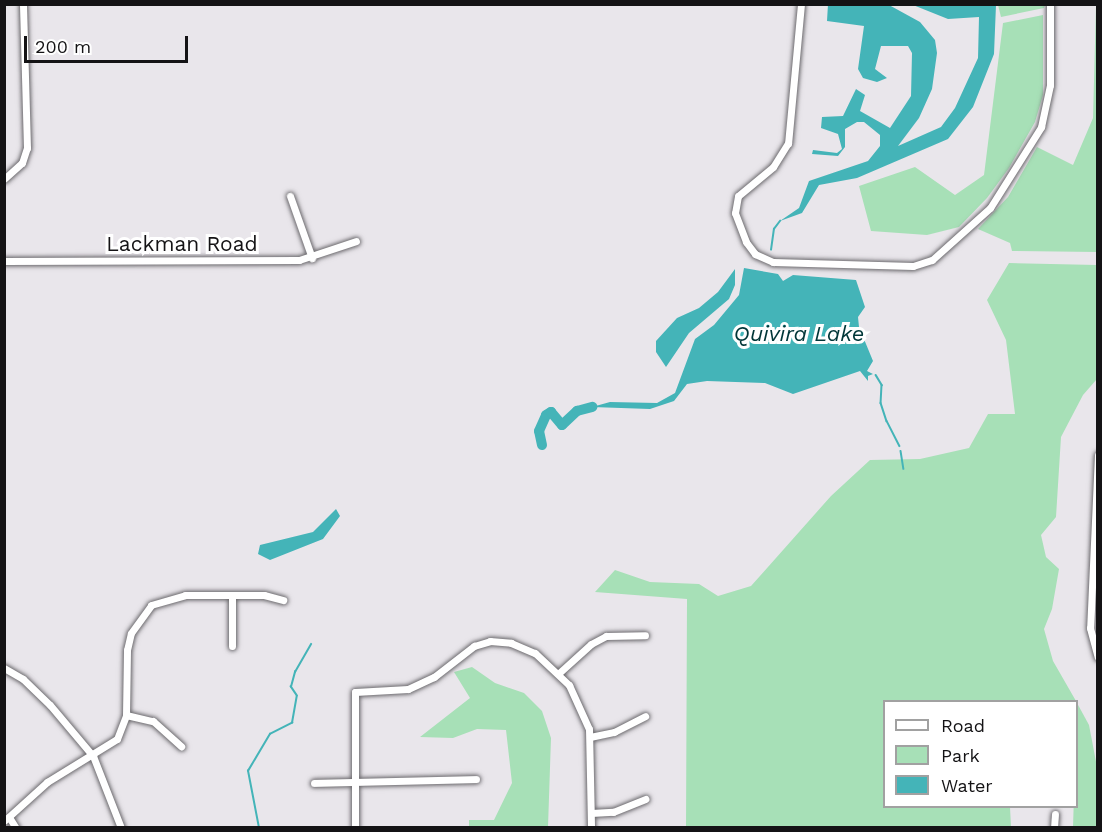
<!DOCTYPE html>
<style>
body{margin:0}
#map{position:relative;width:1102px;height:832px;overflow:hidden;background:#e9e6eb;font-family:"Work Sans",sans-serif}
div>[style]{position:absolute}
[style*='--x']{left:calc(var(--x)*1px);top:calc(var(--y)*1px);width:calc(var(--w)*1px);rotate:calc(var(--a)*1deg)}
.green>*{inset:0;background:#a7e0b7}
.water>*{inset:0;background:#44b4b8}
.stream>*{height:1.5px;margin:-0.75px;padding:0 0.75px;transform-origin:0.75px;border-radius:0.75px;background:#44b4b8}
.river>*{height:10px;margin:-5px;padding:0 5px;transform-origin:5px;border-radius:5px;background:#44b4b8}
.roads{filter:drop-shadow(0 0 2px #6c6a6e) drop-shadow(0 0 2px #6c6a6e)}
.minor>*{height:7px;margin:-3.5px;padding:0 3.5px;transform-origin:3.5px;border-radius:3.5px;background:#fff}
span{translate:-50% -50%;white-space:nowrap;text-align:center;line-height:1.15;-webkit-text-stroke:6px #fff;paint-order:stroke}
.street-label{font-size:21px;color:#141315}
.water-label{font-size:22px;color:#003638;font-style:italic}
.frame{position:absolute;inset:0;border:6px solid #141315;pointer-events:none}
.legend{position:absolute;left:883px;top:700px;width:195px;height:108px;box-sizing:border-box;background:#fff;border:2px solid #a1a1a1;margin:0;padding:8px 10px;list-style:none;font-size:18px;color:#141315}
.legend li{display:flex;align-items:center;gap:12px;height:30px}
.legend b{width:30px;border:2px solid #a1a1a1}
.scale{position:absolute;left:24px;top:36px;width:164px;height:27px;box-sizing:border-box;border:3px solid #141315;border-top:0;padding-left:8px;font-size:18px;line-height:21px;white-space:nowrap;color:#141315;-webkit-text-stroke:4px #fff;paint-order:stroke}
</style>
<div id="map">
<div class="green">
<div style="clip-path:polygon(998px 5px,998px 4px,1045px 5px,1044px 8px,1001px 17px)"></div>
<div style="clip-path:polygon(1096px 5px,1097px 252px,1012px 251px,1010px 243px,978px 229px,1008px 197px,1037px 147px,1073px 165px,1093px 118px)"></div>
<div style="clip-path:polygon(1043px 15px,1043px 95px,1035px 122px,1009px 168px,987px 198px,959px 227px,927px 235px,871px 231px,859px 186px,915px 167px,955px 195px,984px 175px,1003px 23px)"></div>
<div style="clip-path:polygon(1009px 263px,1097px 265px,1097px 379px,1083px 395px,1061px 437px,1056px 517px,1041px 535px,1046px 557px,1059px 569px,1052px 609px,1044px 629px,1053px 661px,1076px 701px,884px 702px,884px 806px,1010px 807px,1011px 827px,686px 827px,687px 599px,595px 592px,615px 570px,650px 582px,699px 584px,718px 596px,751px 586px,831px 496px,870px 460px,920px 459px,969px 448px,988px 414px,1015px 414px,1006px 340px,987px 300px)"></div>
<div style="clip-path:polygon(472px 667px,495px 683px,524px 693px,542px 711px,551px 738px,548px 827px,469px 827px,469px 820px,494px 820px,512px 783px,506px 730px,477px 729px,453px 738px,420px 737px,470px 698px,454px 672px)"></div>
<div style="clip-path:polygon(1077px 703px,1089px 725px,1097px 767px,1097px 827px,1073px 827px)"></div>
</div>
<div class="water">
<div style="clip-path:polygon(828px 4px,889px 5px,920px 22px,935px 40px,937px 53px,932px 89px,919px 118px,898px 146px,941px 127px,955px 108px,978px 58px,979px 17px,948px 19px,913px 5px,996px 5px,994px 54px,973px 107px,948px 139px,857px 178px,819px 185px,802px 213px,780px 221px,799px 208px,809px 181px,868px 161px,880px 146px,880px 135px,864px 122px,857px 122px,845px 129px,845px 147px,838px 156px,812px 154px,813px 150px,837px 153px,842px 149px,838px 134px,821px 128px,822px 117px,843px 116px,856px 89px,865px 95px,860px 111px,890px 128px,911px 96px,912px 53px,908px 46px,881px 46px,875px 69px,887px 78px,877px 82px,863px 78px,858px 69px,864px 26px,827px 21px)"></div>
<div style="clip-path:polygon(744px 268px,778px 274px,783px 281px,793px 275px,856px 280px,865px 307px,858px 317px,859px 327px,873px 361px,867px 371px,873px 374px,868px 376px,868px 381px,860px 371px,793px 394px,765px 383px,707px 381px,687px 384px,674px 401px,650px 409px,592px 407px,610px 402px,657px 403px,675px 393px,695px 339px,714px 325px,739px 295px)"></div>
<div style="clip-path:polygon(735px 269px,735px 285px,729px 299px,689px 333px,666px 367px,656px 352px,656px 341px,677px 318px,699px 308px,718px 292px)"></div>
<div style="clip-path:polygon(336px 509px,340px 516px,323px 539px,270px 560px,258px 554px,260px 545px,313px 532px)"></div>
</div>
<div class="stream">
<div style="--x:771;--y:250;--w:21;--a:-82"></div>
<div style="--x:774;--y:229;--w:10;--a:-53"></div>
<div style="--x:876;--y:375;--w:12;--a:59"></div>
<div style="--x:882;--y:385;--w:18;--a:93"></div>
<div style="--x:881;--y:403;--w:19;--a:72"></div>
<div style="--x:887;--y:421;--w:28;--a:63"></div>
<div style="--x:901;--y:451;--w:18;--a:81"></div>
<div style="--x:259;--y:828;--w:58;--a:-100.9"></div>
<div style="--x:248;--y:771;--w:43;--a:-59.3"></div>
<div style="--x:270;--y:734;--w:25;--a:-27"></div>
<div style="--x:292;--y:723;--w:27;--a:-80"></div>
<div style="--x:297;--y:696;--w:11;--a:-124"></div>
<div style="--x:291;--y:687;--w:16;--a:-75"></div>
<div style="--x:295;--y:672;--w:32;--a:-60"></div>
</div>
<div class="river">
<div style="--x:542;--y:445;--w:14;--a:-102"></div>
<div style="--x:539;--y:431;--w:17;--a:-66"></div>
<div style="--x:546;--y:415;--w:6;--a:-31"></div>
<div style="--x:551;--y:412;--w:17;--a:50"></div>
<div style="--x:562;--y:425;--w:21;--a:-43"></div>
<div style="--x:577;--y:411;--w:16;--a:-15"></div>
</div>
<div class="roads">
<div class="minor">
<div style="--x:801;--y:4;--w:140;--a:95.3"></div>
<div style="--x:788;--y:143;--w:28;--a:122"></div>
<div style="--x:773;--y:167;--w:45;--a:140.4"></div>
<div style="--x:738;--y:196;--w:17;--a:100"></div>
<div style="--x:735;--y:213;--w:31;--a:69"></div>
<div style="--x:746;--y:242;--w:15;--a:53"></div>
<div style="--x:755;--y:254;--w:20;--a:24"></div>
<div style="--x:773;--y:262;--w:140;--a:1.6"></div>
<div style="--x:913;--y:266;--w:20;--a:-18"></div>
<div style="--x:932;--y:260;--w:78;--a:-41.9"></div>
<div style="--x:990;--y:208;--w:96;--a:-57.8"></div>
<div style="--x:1041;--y:127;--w:43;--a:-77.9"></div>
<div style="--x:1050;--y:85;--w:81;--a:-90"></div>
<div style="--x:4;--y:179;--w:24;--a:-42"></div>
<div style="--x:22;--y:163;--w:16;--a:-72"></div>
<div style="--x:27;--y:148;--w:144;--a:-91.6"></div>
<div style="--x:290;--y:196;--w:66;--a:70.5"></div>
<div style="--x:4;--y:261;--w:295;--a:-0.2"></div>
<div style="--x:299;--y:260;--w:60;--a:-18.4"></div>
<div style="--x:1098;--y:455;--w:173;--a:92.6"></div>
<div style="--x:1090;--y:628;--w:30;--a:75"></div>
<div style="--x:232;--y:595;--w:51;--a:90"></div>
<div style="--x:4;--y:668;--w:22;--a:30"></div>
<div style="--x:23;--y:679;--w:37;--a:44"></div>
<div style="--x:50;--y:705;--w:67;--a:49.9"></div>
<div style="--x:93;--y:756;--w:77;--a:68.7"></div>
<div style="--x:559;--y:673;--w:43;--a:-42.2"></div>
<div style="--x:591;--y:644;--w:17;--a:-28"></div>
<div style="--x:606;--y:636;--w:39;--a:-1"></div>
<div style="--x:126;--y:715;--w:28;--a:13"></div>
<div style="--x:153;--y:721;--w:38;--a:42"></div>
<div style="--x:590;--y:737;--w:25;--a:-12"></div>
<div style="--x:614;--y:732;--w:35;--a:-27"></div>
<div style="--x:314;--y:783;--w:162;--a:-1.4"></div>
<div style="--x:591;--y:813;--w:22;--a:-3"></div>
<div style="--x:613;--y:812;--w:35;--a:-22"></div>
<div style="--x:9;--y:817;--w:13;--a:58"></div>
<div style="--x:4;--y:821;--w:58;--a:-42.2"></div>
<div style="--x:47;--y:782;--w:82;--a:-31.6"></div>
<div style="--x:117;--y:739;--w:26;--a:-69"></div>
<div style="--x:126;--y:715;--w:65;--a:-89.1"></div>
<div style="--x:127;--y:650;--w:17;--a:-77"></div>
<div style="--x:131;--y:633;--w:34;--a:-54"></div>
<div style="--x:151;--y:605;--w:35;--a:-16"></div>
<div style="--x:185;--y:595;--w:79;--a:0"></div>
<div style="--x:264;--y:595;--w:20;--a:15"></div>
<div style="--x:355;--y:828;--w:136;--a:-90"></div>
<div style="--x:355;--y:692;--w:53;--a:-3.2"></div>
<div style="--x:408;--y:689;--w:29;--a:-25"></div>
<div style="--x:434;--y:677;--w:51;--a:-37.8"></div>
<div style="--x:474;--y:646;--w:17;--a:-17"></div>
<div style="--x:490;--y:641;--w:21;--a:5"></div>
<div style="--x:511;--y:643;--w:26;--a:23"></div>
<div style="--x:535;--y:653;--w:47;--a:43.3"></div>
<div style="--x:569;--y:685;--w:48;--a:65.6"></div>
<div style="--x:589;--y:729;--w:99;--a:88.8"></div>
<div style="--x:1054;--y:828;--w:14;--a:-86"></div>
</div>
</div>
<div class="street-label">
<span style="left:182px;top:244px">Lackman Road</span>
</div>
<div class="water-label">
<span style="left:799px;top:334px">Quivira Lake</span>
</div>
<div class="frame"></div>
<ul class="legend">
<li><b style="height:8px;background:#fff"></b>Road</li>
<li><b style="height:16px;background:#a7e0b7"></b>Park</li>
<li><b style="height:16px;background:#44b4b8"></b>Water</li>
</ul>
<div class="scale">200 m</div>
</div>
